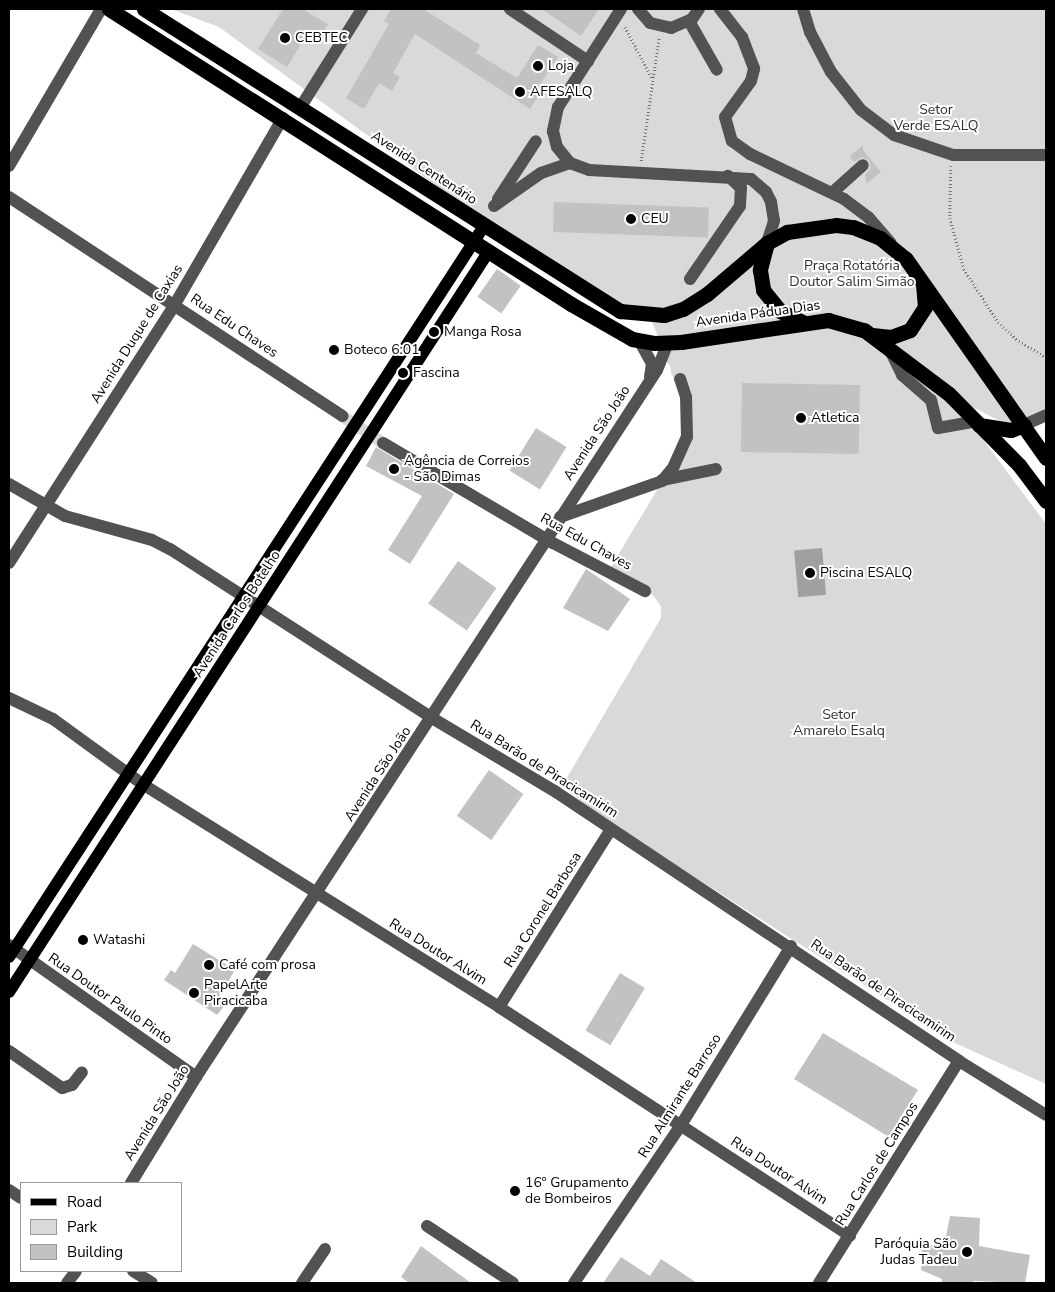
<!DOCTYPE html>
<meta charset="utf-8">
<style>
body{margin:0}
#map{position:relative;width:1055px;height:1292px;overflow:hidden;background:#fff;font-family:"Nunito Sans",sans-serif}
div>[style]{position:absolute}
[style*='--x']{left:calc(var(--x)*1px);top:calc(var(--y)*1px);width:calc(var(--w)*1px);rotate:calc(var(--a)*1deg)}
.green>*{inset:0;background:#d9d9d9}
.water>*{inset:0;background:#a0a0a0;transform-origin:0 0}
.building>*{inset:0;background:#c2c2c2;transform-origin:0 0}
.minor-tunnel>*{height:12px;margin-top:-6px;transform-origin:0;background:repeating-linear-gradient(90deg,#d9d9d9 0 12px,transparent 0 18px)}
.path>*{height:2.5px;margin-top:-1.25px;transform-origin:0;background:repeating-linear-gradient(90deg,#747474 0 1px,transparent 0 3.5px)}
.minor>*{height:12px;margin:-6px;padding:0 6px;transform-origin:6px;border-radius:6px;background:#525252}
.major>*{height:12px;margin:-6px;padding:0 6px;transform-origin:6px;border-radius:6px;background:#000}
.highway>*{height:15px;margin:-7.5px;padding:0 7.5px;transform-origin:7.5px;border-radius:7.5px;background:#000}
.dots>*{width:14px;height:14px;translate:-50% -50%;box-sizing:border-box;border:2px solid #fff;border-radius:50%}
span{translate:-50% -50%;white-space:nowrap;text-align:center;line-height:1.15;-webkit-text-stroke:4px #fff;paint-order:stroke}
.poi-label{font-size:14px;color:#000}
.left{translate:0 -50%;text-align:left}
.right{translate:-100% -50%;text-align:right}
.park-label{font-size:14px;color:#303030}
.street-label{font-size:14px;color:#000}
.frame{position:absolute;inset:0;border:10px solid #000;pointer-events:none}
.legend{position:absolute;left:20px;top:1182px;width:162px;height:90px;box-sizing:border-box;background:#fff;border:1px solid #999;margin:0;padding:6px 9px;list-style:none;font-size:15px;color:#000}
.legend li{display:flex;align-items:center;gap:10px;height:25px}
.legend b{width:25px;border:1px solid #999}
</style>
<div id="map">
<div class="green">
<div style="clip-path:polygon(171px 9px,1046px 9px,1046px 414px,1013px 428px,950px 395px,1046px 524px,1046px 1084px,955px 1043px,605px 820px,562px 786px,661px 618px,661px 606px,652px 594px,611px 567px,681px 450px,684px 401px,650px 317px,638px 315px,471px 211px,219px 27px)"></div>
</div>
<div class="water">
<div style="left:822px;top:548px;width:47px;height:28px;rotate:85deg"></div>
</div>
<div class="building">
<div style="clip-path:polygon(283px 9px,302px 9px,328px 24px,318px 41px,307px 34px,287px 67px,258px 49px)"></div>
<div style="clip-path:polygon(391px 9px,423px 9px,480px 45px,476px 53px,517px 78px,538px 45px,558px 57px,537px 89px,541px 92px,530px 109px,415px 34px,393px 73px,400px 77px,392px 91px,379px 83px,364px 109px,346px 98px,389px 24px,384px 21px)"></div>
<div style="clip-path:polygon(542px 9px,599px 9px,581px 36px)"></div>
<div style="clip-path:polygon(863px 145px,863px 150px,881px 172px,867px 183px,865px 175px,871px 168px,869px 160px,862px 157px,854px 162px,850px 156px)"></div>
<div style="left:554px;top:202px;width:155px;height:30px;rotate:2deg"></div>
<div style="left:497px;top:269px;width:29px;height:34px;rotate:35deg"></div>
<div style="left:742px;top:383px;width:118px;height:69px;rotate:1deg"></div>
<div style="left:536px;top:428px;width:36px;height:50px;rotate:32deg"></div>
<div style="clip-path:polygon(376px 447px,454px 494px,410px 564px,388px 550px,422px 496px,366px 466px)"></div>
<div style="left:458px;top:561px;width:47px;height:52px;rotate:35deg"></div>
<div style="clip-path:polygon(586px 569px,630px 599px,608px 631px,563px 608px)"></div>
<div style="left:489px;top:770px;width:42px;height:56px;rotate:35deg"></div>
<div style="clip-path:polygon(193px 944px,235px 970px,216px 1001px,224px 1006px,217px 1015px,164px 980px,171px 970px,175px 973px)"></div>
<div style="left:620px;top:973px;width:29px;height:67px;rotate:31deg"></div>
<div style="clip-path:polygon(823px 1033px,918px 1090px,900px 1118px,905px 1121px,894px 1140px,794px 1079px)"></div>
<div style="clip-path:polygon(950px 1216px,980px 1218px,979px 1246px,1030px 1255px,1025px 1283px,973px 1281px,972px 1283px,942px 1283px,942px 1279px,921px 1270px,922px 1249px,931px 1245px,944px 1246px)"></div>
<div style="clip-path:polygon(421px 1246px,471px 1283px,409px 1283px,401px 1277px)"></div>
<div style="clip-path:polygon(621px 1257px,650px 1276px,661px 1259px,697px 1283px,603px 1283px)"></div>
</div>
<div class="minor-tunnel">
<div style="--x:680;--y:379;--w:45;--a:-110.9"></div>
<div style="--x:664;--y:337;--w:18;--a:-90"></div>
<div style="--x:664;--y:319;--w:13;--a:-72"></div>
<div style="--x:668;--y:307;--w:36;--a:-52"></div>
<div style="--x:342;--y:416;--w:49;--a:33.4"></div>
</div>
<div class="path">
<div style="--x:625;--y:27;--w:58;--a:62.1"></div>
<div style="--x:641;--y:161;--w:125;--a:-81.7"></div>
<div style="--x:951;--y:166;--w:52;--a:91.1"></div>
<div style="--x:950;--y:218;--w:53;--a:74.6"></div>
<div style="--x:964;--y:269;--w:63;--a:57.3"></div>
<div style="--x:998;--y:322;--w:25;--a:43"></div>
<div style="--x:1016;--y:339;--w:35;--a:31"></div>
</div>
<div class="minor">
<div style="--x:510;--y:9;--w:94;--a:33.7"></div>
<div style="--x:621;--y:9;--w:117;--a:122.7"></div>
<div style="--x:558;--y:107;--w:25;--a:102"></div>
<div style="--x:553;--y:131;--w:16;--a:76"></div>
<div style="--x:557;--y:147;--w:21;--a:51"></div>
<div style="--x:570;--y:163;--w:20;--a:20"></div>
<div style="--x:589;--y:170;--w:162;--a:3.2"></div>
<div style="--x:751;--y:179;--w:20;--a:41"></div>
<div style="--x:766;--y:192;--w:11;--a:63"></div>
<div style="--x:771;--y:202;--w:19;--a:81"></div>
<div style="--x:774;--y:221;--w:23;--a:108"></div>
<div style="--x:638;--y:9;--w:18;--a:49"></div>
<div style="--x:650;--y:23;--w:22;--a:13"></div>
<div style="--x:671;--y:28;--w:23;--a:-23"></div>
<div style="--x:692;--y:19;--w:12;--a:-55"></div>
<div style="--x:720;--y:9;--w:36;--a:52"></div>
<div style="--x:742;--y:37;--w:34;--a:69"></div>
<div style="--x:754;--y:69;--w:12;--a:104"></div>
<div style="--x:751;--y:81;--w:44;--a:125.8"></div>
<div style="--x:725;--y:117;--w:25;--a:74"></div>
<div style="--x:732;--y:141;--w:22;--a:36"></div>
<div style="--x:750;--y:154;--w:104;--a:25.6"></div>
<div style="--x:844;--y:199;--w:31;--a:37"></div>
<div style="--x:869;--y:218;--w:33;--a:49"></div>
<div style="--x:803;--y:9;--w:24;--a:73"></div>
<div style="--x:810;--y:32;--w:45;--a:62.3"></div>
<div style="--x:831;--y:72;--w:48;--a:51.7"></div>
<div style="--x:861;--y:110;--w:41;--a:37.1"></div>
<div style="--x:894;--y:135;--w:62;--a:18.7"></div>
<div style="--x:953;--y:155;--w:93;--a:0"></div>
<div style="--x:689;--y:21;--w:56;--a:60.3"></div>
<div style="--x:300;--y:108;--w:117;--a:-57.9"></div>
<div style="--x:9;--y:166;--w:182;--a:-59.6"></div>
<div style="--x:833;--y:192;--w:40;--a:-42"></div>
<div style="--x:9;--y:197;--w:399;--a:33.3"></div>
<div style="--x:498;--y:199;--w:69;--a:-56.8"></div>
<div style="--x:494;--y:206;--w:57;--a:-35.1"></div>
<div style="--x:541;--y:173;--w:31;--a:-19"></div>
<div style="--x:690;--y:279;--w:88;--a:-55.6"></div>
<div style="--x:740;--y:206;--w:18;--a:-87"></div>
<div style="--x:741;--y:188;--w:18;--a:-137"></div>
<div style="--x:640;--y:342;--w:25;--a:61"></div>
<div style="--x:652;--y:364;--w:13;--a:99"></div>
<div style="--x:890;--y:350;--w:28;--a:64"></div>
<div style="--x:902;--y:375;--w:38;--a:41"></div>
<div style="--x:931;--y:400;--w:29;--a:76"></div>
<div style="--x:938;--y:428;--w:39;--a:-10"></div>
<div style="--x:1024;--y:425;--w:24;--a:-24"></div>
<div style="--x:383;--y:443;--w:197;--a:30.5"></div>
<div style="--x:553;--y:543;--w:104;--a:27.6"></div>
<div style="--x:662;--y:480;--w:55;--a:-11.5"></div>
<div style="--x:9;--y:484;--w:64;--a:29.7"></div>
<div style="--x:65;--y:516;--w:90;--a:15.4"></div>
<div style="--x:152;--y:540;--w:20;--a:27"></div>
<div style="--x:170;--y:549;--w:312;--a:32.8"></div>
<div style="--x:432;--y:718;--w:144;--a:30.8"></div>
<div style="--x:556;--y:792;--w:485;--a:33.7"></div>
<div style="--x:959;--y:1061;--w:102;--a:31.8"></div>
<div style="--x:560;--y:517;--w:108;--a:-19.4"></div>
<div style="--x:662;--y:481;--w:17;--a:-50"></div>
<div style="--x:673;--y:468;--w:34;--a:-66"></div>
<div style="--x:687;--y:437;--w:40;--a:-91.4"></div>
<div style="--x:686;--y:397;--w:19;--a:-108"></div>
<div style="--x:9;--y:563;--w:308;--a:-57.3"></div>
<div style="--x:175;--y:304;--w:215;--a:-59.9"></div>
<div style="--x:9;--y:698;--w:49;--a:25.5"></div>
<div style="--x:53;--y:719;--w:112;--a:36"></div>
<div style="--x:144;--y:785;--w:419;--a:32"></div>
<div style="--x:499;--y:1007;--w:419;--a:33.1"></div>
<div style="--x:9;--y:945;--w:229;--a:35.2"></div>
<div style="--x:499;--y:1007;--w:210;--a:-57.8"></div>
<div style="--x:9;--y:1051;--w:65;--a:34.9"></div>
<div style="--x:62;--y:1088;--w:10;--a:-17"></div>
<div style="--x:72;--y:1085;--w:16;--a:-52"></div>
<div style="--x:131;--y:1183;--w:124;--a:-58.5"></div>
<div style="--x:196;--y:1077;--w:844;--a:-56.89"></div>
<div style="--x:657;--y:370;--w:29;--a:-68"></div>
<div style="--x:9;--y:1190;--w:14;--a:34"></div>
<div style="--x:427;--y:1226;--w:103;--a:33.5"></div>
<div style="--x:133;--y:1271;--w:22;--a:32"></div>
<div style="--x:67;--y:1283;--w:15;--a:-53"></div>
<div style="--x:302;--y:1283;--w:41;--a:-55.9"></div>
<div style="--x:574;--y:1283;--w:191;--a:-55.9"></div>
<div style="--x:681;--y:1125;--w:210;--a:-58.4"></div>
<div style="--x:819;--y:1283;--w:262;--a:-57.8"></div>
</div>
<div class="major">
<div style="--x:9;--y:957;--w:872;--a:-56.98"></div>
<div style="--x:9;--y:992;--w:883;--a:-57.07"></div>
</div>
<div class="highway">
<div style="--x:109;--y:9;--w:548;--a:32.56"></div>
<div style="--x:571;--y:304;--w:70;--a:29.8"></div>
<div style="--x:632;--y:339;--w:22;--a:10"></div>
<div style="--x:654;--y:343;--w:27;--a:-2"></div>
<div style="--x:681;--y:342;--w:149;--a:-8.5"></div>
<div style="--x:828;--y:320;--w:37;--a:16"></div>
<div style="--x:864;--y:330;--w:106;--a:37"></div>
<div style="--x:949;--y:394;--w:100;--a:45.4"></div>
<div style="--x:1019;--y:465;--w:45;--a:53.1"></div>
<div style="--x:144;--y:9;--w:564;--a:32.39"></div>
<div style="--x:620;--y:311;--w:44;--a:5.2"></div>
<div style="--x:664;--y:315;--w:20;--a:-18"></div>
<div style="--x:683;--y:309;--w:28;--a:-32"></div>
<div style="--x:707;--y:294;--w:79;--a:-40.4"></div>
<div style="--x:767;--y:243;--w:23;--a:-29"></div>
<div style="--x:787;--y:232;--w:49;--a:-8.1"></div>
<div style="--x:836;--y:225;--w:17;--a:7"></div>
<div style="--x:853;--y:227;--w:29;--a:22"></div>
<div style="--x:880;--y:238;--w:33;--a:39"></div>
<div style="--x:906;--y:259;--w:243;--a:54.9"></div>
<div style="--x:767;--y:243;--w:28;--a:105"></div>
<div style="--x:760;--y:270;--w:20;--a:81"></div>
<div style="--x:763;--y:290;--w:27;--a:51"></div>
<div style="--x:780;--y:311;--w:25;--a:26"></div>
<div style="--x:872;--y:335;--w:19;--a:6"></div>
<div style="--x:891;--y:337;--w:20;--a:-20"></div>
<div style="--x:910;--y:330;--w:27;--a:-57"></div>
<div style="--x:925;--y:307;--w:21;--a:-95"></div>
<div style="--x:979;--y:425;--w:32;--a:9"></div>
<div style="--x:1011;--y:430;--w:14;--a:-21"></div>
</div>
<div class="dots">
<div style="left:285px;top:38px;background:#000"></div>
<div style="left:538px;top:66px;background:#000"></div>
<div style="left:520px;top:92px;background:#000"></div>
<div style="left:631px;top:219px;background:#000"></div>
<div style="left:434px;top:332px;background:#000"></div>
<div style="left:334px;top:350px;background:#000"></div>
<div style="left:403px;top:373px;background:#000"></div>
<div style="left:801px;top:418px;background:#000"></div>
<div style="left:394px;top:469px;background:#000"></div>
<div style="left:810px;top:573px;background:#000"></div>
<div style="left:83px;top:940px;background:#000"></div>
<div style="left:209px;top:965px;background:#000"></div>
<div style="left:194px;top:993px;background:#000"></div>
<div style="left:515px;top:1191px;background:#000"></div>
<div style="left:967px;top:1252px;background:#000"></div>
</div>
<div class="poi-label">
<span class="left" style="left:295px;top:38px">CEBTEC</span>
<span class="left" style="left:548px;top:66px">Loja</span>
<span class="left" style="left:530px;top:92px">AFESALQ</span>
<span class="left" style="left:641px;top:219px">CEU</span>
<span class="left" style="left:444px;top:332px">Manga Rosa</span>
<span class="left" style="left:344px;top:350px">Boteco 6:01</span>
<span class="left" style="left:413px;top:373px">Fascina</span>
<span class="left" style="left:811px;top:418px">Atletica</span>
<span class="left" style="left:404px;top:469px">Agência de Correios<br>- São Dimas</span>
<span class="left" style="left:820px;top:573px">Piscina ESALQ</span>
<span class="left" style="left:93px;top:940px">Watashi</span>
<span class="left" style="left:219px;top:965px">Café com prosa</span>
<span class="left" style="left:204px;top:993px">PapelArte<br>Piracicaba</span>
<span class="left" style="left:525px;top:1191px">16º Grupamento<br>de Bombeiros</span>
<span class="right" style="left:957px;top:1252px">Paróquia São<br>Judas Tadeu</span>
</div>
<div class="park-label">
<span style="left:936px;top:118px">Setor<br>Verde ESALQ</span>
<span style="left:852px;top:274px">Praça Rotatória<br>Doutor Salim Simão</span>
<span style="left:839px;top:723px">Setor<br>Amarelo Esalq</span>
</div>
<div class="street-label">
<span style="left:424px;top:168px;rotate:33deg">Avenida Centenário</span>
<span style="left:758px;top:314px;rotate:-8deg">Avenida Pádua Dias</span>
<span style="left:234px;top:326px;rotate:34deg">Rua Edu Chaves</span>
<span style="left:137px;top:334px;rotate:-58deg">Avenida Duque de Caxias</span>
<span style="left:597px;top:433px;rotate:-57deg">Avenida São João</span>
<span style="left:586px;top:542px;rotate:29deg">Rua Edu Chaves</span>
<span style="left:237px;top:614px;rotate:-57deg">Avenida Carlos Botelho</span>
<span style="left:544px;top:769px;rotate:32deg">Rua Barão de Piracicamirim</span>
<span style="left:378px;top:774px;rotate:-57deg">Avenida São João</span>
<span style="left:543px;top:910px;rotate:-58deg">Rua Coronel Barbosa</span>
<span style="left:438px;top:952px;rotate:32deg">Rua Doutor Alvim</span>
<span style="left:883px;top:991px;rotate:34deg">Rua Barão de Piracicamirim</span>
<span style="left:110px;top:999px;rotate:35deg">Rua Doutor Paulo Pinto</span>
<span style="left:680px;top:1096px;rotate:-58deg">Rua Almirante Barroso</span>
<span style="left:157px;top:1113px;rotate:-58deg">Avenida São João</span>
<span style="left:877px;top:1164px;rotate:-58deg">Rua Carlos de Campos</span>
<span style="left:779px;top:1171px;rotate:33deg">Rua Doutor Alvim</span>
</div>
<div class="frame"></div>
<ul class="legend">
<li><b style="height:6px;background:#000"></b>Road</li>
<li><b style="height:14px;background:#d9d9d9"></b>Park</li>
<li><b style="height:14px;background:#c2c2c2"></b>Building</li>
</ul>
</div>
